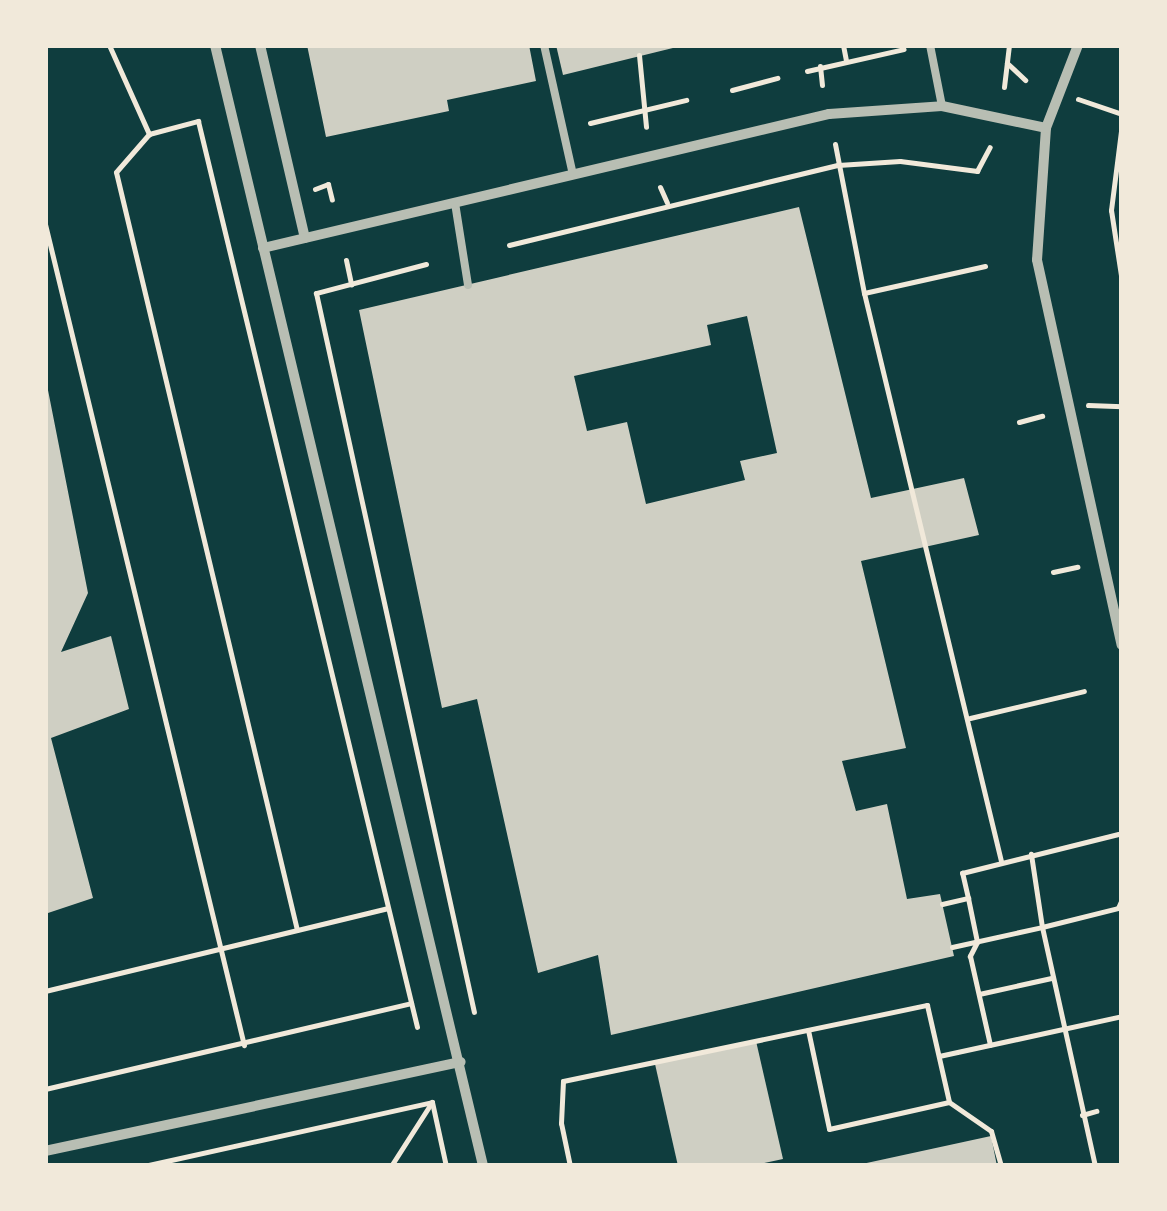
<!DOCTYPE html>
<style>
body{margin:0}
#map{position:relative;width:1167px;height:1211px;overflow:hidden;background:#0f3d3e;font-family:"Source Sans 3",sans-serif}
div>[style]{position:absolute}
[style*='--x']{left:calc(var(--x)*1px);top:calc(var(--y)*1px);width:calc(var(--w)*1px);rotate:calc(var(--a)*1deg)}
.building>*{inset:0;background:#cfcfc3}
.path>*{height:5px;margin:-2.5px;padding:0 2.5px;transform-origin:2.5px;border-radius:2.5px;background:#f1e9da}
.service>*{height:8px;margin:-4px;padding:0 4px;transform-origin:4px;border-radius:4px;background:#b8beb3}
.minor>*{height:10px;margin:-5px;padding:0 5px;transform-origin:5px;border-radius:5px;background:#b8beb3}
span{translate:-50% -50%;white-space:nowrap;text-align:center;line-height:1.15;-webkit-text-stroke:10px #f1e9da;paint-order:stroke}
.frame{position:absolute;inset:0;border:48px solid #f1e9da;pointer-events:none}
</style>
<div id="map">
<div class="building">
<div style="clip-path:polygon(307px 45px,529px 45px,536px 81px,447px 100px,449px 111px,326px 137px)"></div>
<div style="clip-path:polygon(556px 45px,677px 45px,677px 47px,563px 75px)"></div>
<div style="clip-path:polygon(evenodd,799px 207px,871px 498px,964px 478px,979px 535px,861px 561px,906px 748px,842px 761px,856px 811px,887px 804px,907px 899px,940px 894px,954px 956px,611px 1035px,598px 955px,538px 973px,477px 699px,442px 708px,359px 310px,799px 207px,747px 316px,777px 453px,740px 461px,745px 480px,646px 504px,627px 422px,587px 431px,574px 376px,711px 345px,707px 325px,747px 316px)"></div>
<div style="clip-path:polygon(47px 385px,88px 593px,61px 652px,111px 636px,129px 709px,51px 738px,93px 898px,45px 914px)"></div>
<div style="clip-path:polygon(756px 1041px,783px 1159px,751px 1166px,678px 1166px,655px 1064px)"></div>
<div style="clip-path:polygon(991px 1136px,997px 1166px,862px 1166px,862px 1164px)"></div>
</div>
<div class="path">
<div style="--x:109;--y:45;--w:98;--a:65.8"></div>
<div style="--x:843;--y:45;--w:16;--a:79"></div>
<div style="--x:639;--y:55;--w:72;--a:84.4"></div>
<div style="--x:1007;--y:63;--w:25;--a:43"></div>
<div style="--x:820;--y:66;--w:19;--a:84"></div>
<div style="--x:807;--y:71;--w:99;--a:-12.8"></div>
<div style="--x:1004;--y:87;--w:42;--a:-83.2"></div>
<div style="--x:732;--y:90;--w:47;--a:-14.9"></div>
<div style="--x:1078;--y:99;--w:46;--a:18.8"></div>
<div style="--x:590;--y:123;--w:99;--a:-13.5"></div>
<div style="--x:1122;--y:123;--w:88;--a:97.2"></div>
<div style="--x:1111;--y:210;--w:73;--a:81.3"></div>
<div style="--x:835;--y:144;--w:152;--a:79"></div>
<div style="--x:864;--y:293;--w:584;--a:76.44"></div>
<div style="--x:660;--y:187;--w:17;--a:66"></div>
<div style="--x:315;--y:189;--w:14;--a:-21"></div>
<div style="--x:328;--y:184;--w:16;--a:76"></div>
<div style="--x:45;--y:224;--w:845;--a:76.38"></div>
<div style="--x:509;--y:245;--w:339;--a:-13.7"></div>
<div style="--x:838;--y:165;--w:62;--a:-3.7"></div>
<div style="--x:900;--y:161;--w:78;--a:7.4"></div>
<div style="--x:977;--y:171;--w:27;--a:-62"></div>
<div style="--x:346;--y:260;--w:25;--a:78"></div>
<div style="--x:426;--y:264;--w:114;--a:165.2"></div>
<div style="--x:316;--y:293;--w:736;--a:77.61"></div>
<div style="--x:864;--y:293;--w:124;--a:-12.6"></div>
<div style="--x:1088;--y:405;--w:34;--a:2"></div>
<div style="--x:1019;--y:422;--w:24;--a:-15"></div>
<div style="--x:1053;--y:572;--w:25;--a:-12"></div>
<div style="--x:970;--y:718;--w:117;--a:-13.3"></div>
<div style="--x:968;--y:898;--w:45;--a:78.4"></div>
<div style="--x:977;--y:942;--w:16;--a:117"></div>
<div style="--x:970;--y:956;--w:91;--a:77.3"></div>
<div style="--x:942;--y:904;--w:27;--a:-13"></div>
<div style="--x:968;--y:898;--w:26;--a:-103"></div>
<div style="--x:962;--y:873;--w:161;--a:-14"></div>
<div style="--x:297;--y:930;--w:779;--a:-103.43"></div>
<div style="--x:116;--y:172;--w:50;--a:-49"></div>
<div style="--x:149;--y:134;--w:51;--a:-14.9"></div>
<div style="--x:198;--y:121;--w:932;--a:76.41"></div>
<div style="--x:952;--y:947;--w:92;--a:-12.5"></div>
<div style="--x:1042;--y:927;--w:74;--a:-98.6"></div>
<div style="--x:45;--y:991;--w:352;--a:-13.6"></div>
<div style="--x:979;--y:994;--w:74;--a:-12.5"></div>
<div style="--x:808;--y:1030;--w:101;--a:78"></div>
<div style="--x:829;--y:1129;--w:123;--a:-12.7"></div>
<div style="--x:939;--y:1056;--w:187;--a:-12.3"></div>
<div style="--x:45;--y:1089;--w:376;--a:-13.2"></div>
<div style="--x:432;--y:1102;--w:66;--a:77.7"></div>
<div style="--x:1082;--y:1115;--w:15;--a:-16"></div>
<div style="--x:144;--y:1166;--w:295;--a:-12.5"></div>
<div style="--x:391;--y:1166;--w:76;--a:-57.4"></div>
<div style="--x:570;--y:1166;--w:44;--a:-101.8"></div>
<div style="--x:561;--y:1123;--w:42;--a:-87.3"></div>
<div style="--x:563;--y:1081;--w:372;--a:-11.8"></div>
<div style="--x:927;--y:1005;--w:99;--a:77.2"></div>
<div style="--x:949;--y:1102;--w:51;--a:34.6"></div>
<div style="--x:991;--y:1131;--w:36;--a:74"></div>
<div style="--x:1095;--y:1166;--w:245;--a:-102.5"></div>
<div style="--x:1042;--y:927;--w:78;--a:-14"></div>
<div style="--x:1118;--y:908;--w:10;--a:-66"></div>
</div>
<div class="service">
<div style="--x:544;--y:45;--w:133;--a:77.4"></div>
<div style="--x:930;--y:45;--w:62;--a:78.9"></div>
<div style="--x:455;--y:203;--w:83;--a:81"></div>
</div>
<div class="minor">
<div style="--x:215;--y:45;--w:1153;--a:76.55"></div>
<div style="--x:260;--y:45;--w:198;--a:76.9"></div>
<div style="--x:1078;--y:45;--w:89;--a:111.1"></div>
<div style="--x:1046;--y:128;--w:132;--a:93.9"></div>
<div style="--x:1037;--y:260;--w:394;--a:77.6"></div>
<div style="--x:263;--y:248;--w:582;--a:-13.32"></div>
<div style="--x:829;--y:114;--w:113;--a:-4"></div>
<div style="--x:942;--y:106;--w:106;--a:11.9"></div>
<div style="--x:45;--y:1151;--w:425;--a:-12.1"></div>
</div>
<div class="frame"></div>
</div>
